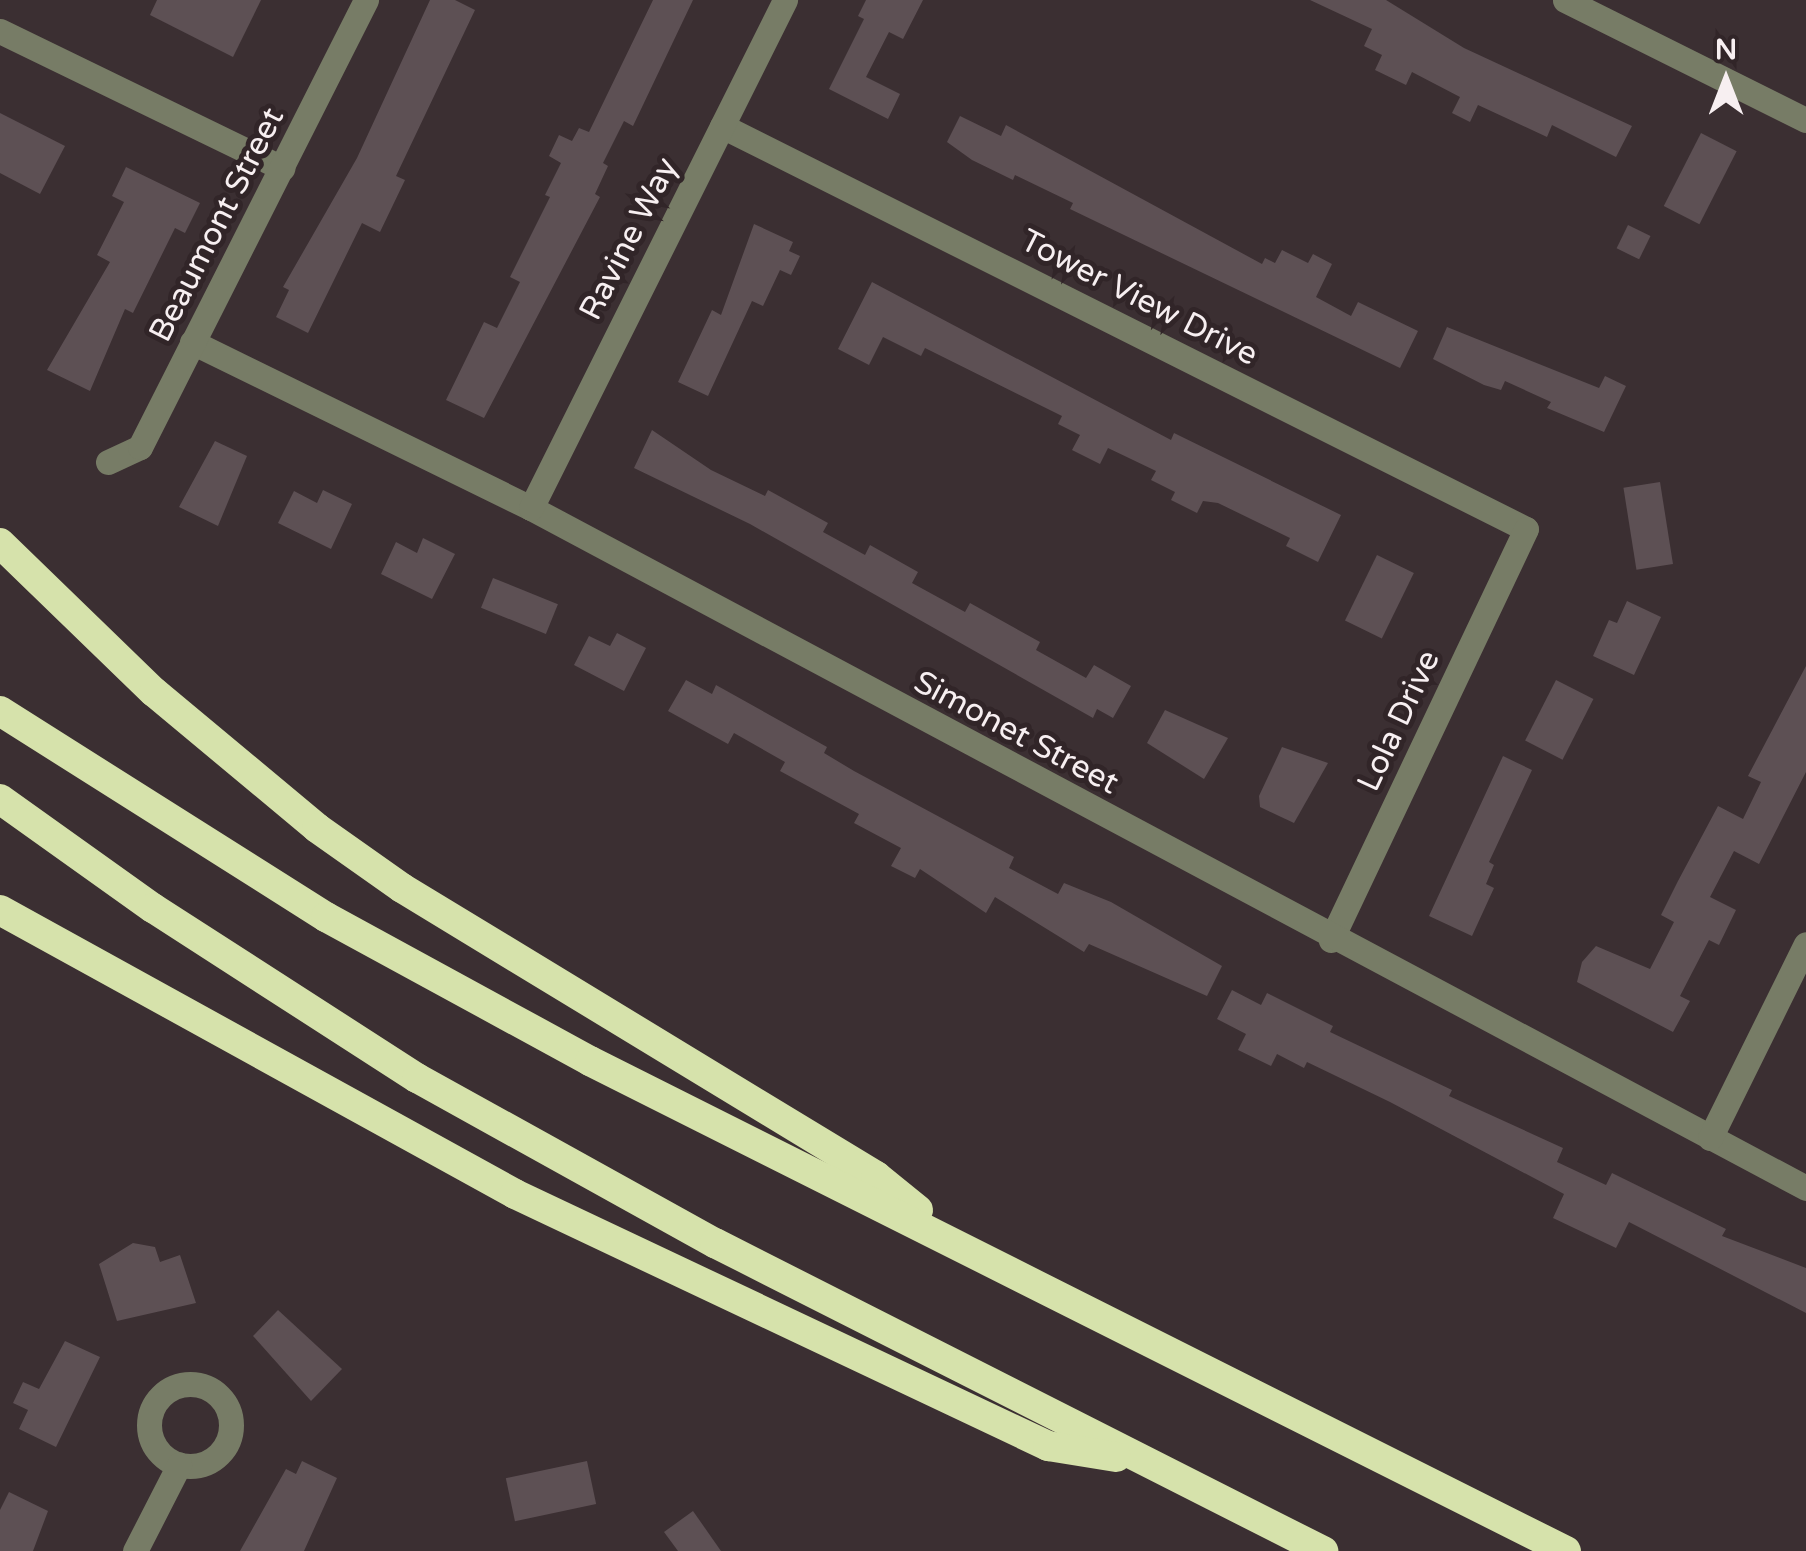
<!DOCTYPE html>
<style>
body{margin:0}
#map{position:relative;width:1806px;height:1551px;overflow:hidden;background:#3b2f32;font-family:"Varela Round",sans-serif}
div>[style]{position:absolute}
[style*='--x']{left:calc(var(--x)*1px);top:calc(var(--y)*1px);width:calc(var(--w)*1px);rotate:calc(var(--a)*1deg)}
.building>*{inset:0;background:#5d5054;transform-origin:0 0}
.minor>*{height:25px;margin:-12.5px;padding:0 12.5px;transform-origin:12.5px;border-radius:12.5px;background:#777c66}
.minor>.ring{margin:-12.5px;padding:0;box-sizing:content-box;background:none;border:25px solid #777c66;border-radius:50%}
.highway>*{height:30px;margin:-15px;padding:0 15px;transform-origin:15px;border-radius:15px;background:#d6e2ab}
span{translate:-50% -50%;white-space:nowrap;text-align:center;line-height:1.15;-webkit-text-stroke:10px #312528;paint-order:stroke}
.street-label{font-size:32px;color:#f7eff1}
.north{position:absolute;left:1676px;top:30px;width:100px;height:100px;-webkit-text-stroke:8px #312528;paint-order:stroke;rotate:0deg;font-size:28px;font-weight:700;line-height:40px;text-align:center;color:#f7eff1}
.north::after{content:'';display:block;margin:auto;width:35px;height:45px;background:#f7eff1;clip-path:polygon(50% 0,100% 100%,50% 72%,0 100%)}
</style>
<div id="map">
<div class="building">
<div style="clip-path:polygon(157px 0,261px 0,233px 57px,150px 15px)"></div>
<div style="clip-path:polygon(430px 0,455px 0,475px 10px,396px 176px,405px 180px,380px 232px,362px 223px,308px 333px,276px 317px,289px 290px,283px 287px,357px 158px)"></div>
<div style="clip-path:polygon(653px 0,693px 0,633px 126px,624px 121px,603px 163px,608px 166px,595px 194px,600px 197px,484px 418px,446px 400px,484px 322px,497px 328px,520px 282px,510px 277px,550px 197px,545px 195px,561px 163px,549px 156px,559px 135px,572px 141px,579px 128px,589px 132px)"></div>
<div style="clip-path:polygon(866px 0,923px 0,903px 39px,889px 32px,866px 77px,900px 94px,888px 119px,829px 89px,864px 19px,858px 16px)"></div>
<div style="clip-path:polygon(1310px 0,1386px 0,1464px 48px,1632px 126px,1616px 157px,1552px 125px,1547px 137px,1478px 105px,1470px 122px,1452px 113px,1460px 97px,1412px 72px,1406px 85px,1375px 70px,1382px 55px,1364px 46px,1372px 29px)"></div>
<div style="clip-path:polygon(0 113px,65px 146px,40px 194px,0 173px)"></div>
<div style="clip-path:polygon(960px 116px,1001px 136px,1006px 125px,1262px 264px,1265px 258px,1275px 263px,1282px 250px,1308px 263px,1313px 254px,1332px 264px,1316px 297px,1351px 316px,1358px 302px,1418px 331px,1400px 368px,1070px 209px,1073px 203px,1015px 175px,1013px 180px,972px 160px,947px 142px)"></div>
<div style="left:1701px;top:133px;width:40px;height:82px;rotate:27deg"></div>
<div style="clip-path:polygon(126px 167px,200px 203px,185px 233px,175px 228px,133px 313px,125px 309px,90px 391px,47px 370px,110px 262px,97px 255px,124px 202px,112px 196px)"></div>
<div style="clip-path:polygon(754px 224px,793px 242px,789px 251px,800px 256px,791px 275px,780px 270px,763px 306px,752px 301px,708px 396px,678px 382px,712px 310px,721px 315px)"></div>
<div style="left:1628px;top:225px;width:25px;height:26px;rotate:26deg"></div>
<div style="clip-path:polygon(872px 282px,1171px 440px,1174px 433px,1341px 515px,1318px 562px,1286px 546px,1290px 538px,1218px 503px,1203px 501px,1197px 513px,1171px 500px,1175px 492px,1151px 480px,1156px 471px,1108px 448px,1100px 464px,1072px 450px,1080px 435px,1058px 424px,1062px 416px,925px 348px,921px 356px,883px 337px,869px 365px,838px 349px)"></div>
<div style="clip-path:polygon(1447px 327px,1599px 388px,1605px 376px,1626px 386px,1604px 432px,1547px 408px,1551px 402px,1505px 381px,1501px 390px,1484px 385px,1433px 359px)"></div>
<div style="clip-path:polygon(652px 430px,711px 470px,765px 496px,768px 490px,828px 523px,823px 532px,865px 555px,870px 545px,918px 572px,912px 583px,965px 612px,970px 603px,1040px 642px,1036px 650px,1086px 678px,1094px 665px,1131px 686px,1113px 718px,1097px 709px,1093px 718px,750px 524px,634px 468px)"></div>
<div style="clip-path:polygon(215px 441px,247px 456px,218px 526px,179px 507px)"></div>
<div style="left:1660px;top:482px;width:83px;height:37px;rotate:81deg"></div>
<div style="clip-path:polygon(323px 490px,352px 504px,331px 549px,278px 523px,294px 491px,317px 503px)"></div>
<div style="clip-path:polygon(423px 538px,455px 554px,432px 599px,381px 574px,396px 542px,417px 553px)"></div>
<div style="left:1377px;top:555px;width:41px;height:73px;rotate:26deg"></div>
<div style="left:493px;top:578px;width:70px;height:32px;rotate:22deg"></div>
<div style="clip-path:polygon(1627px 601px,1661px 617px,1634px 675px,1593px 656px,1609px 620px,1617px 623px)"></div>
<div style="clip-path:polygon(617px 633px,646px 648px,624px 691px,574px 665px,589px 636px,610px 646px)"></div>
<div style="clip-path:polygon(1806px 666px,1806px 772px,1759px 864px,1734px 851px,1710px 897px,1736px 910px,1719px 945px,1709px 940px,1680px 996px,1690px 1001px,1673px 1032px,1577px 982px,1582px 962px,1596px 946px,1650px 969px,1674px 922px,1661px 915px,1678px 881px,1718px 806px,1743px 819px,1761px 782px,1748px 776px)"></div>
<div style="clip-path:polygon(686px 680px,712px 694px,716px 685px,827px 747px,824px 753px,854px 771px,1014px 857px,1009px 868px,1058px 894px,1064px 883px,1111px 902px,1222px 966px,1207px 996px,1089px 944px,1084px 952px,995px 897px,986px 913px,920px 869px,915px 878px,891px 866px,901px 848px,854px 823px,859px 814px,780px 771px,785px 762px,734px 733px,728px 744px,668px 711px)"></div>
<div style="left:1556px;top:680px;width:42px;height:68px;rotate:27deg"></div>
<div style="clip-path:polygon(1165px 710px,1228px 738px,1204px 779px,1147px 743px)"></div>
<div style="clip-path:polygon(1282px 747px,1328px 763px,1294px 823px,1260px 807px,1259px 796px)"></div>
<div style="clip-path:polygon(1503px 756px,1532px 770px,1489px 862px,1494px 865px,1486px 884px,1494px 888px,1472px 936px,1429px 916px)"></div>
<div style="clip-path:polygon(1232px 990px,1261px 1005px,1267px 993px,1333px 1026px,1330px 1032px,1452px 1090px,1449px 1096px,1563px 1148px,1557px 1162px,1606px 1185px,1612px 1173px,1726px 1229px,1722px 1236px,1806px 1268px,1806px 1313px,1629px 1222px,1616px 1248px,1553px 1218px,1564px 1194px,1390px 1102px,1307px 1062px,1304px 1068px,1277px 1054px,1271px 1066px,1238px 1050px,1246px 1034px,1217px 1019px)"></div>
<div style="clip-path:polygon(133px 1243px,155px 1247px,160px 1262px,180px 1255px,196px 1303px,117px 1321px,99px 1264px)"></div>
<div style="clip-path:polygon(278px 1310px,342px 1369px,311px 1401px,253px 1336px)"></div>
<div style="clip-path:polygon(65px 1341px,100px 1357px,56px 1447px,19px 1429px,28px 1410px,13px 1403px,23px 1382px,39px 1389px)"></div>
<div style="clip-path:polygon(302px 1461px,337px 1478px,304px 1551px,240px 1551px,286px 1469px,296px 1474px)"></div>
<div style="left:587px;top:1461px;width:44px;height:83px;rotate:78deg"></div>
<div style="clip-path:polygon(9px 1492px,48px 1511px,33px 1551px,0 1551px,0 1510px)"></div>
<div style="clip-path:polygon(693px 1511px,721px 1551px,678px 1551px,664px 1532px)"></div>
</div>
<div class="minor">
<div style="--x:1565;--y:0;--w:269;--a:26.5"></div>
<div style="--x:0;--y:31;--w:314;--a:25.9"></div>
<div style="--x:722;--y:126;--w:899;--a:26.62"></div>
<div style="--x:1526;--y:529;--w:455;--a:115.4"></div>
<div style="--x:192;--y:342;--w:377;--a:26.1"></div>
<div style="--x:531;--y:508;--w:1445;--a:28.07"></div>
<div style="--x:108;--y:462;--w:35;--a:-25"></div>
<div style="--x:140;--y:447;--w:501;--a:-63.18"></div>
<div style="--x:531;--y:508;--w:568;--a:-63.43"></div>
<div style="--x:1710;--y:1138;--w:216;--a:-63.7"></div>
<div class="ring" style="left:149px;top:1384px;width:57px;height:57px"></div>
<div style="--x:135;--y:1551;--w:97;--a:-62.9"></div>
</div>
<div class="highway">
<div style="--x:0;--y:543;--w:214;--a:44.1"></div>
<div style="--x:154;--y:692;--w:212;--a:39.8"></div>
<div style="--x:317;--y:828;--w:104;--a:35.2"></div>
<div style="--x:402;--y:888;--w:555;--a:31.28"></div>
<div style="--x:876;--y:1176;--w:54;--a:39"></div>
<div style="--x:0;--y:711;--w:386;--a:32.3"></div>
<div style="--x:326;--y:917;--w:301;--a:28.6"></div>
<div style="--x:590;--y:1061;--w:1092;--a:26.66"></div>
<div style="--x:0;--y:799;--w:188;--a:35.5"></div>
<div style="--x:153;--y:908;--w:314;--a:32.8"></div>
<div style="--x:417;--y:1078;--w:341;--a:29"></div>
<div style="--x:715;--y:1243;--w:682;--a:26.87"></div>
<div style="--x:0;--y:910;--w:588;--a:28.87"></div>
<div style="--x:515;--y:1194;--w:590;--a:25.3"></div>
<div style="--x:1048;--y:1446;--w:69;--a:9.2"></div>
</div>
<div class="street-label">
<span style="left:217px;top:225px;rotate:-63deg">Beaumont Street</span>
<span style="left:629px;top:239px;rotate:-63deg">Ravine Way</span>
<span style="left:1139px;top:298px;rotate:27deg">Tower View Drive</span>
<span style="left:1399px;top:721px;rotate:-65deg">Lola Drive</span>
<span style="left:1016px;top:733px;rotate:28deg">Simonet Street</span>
</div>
<div class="north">N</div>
</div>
